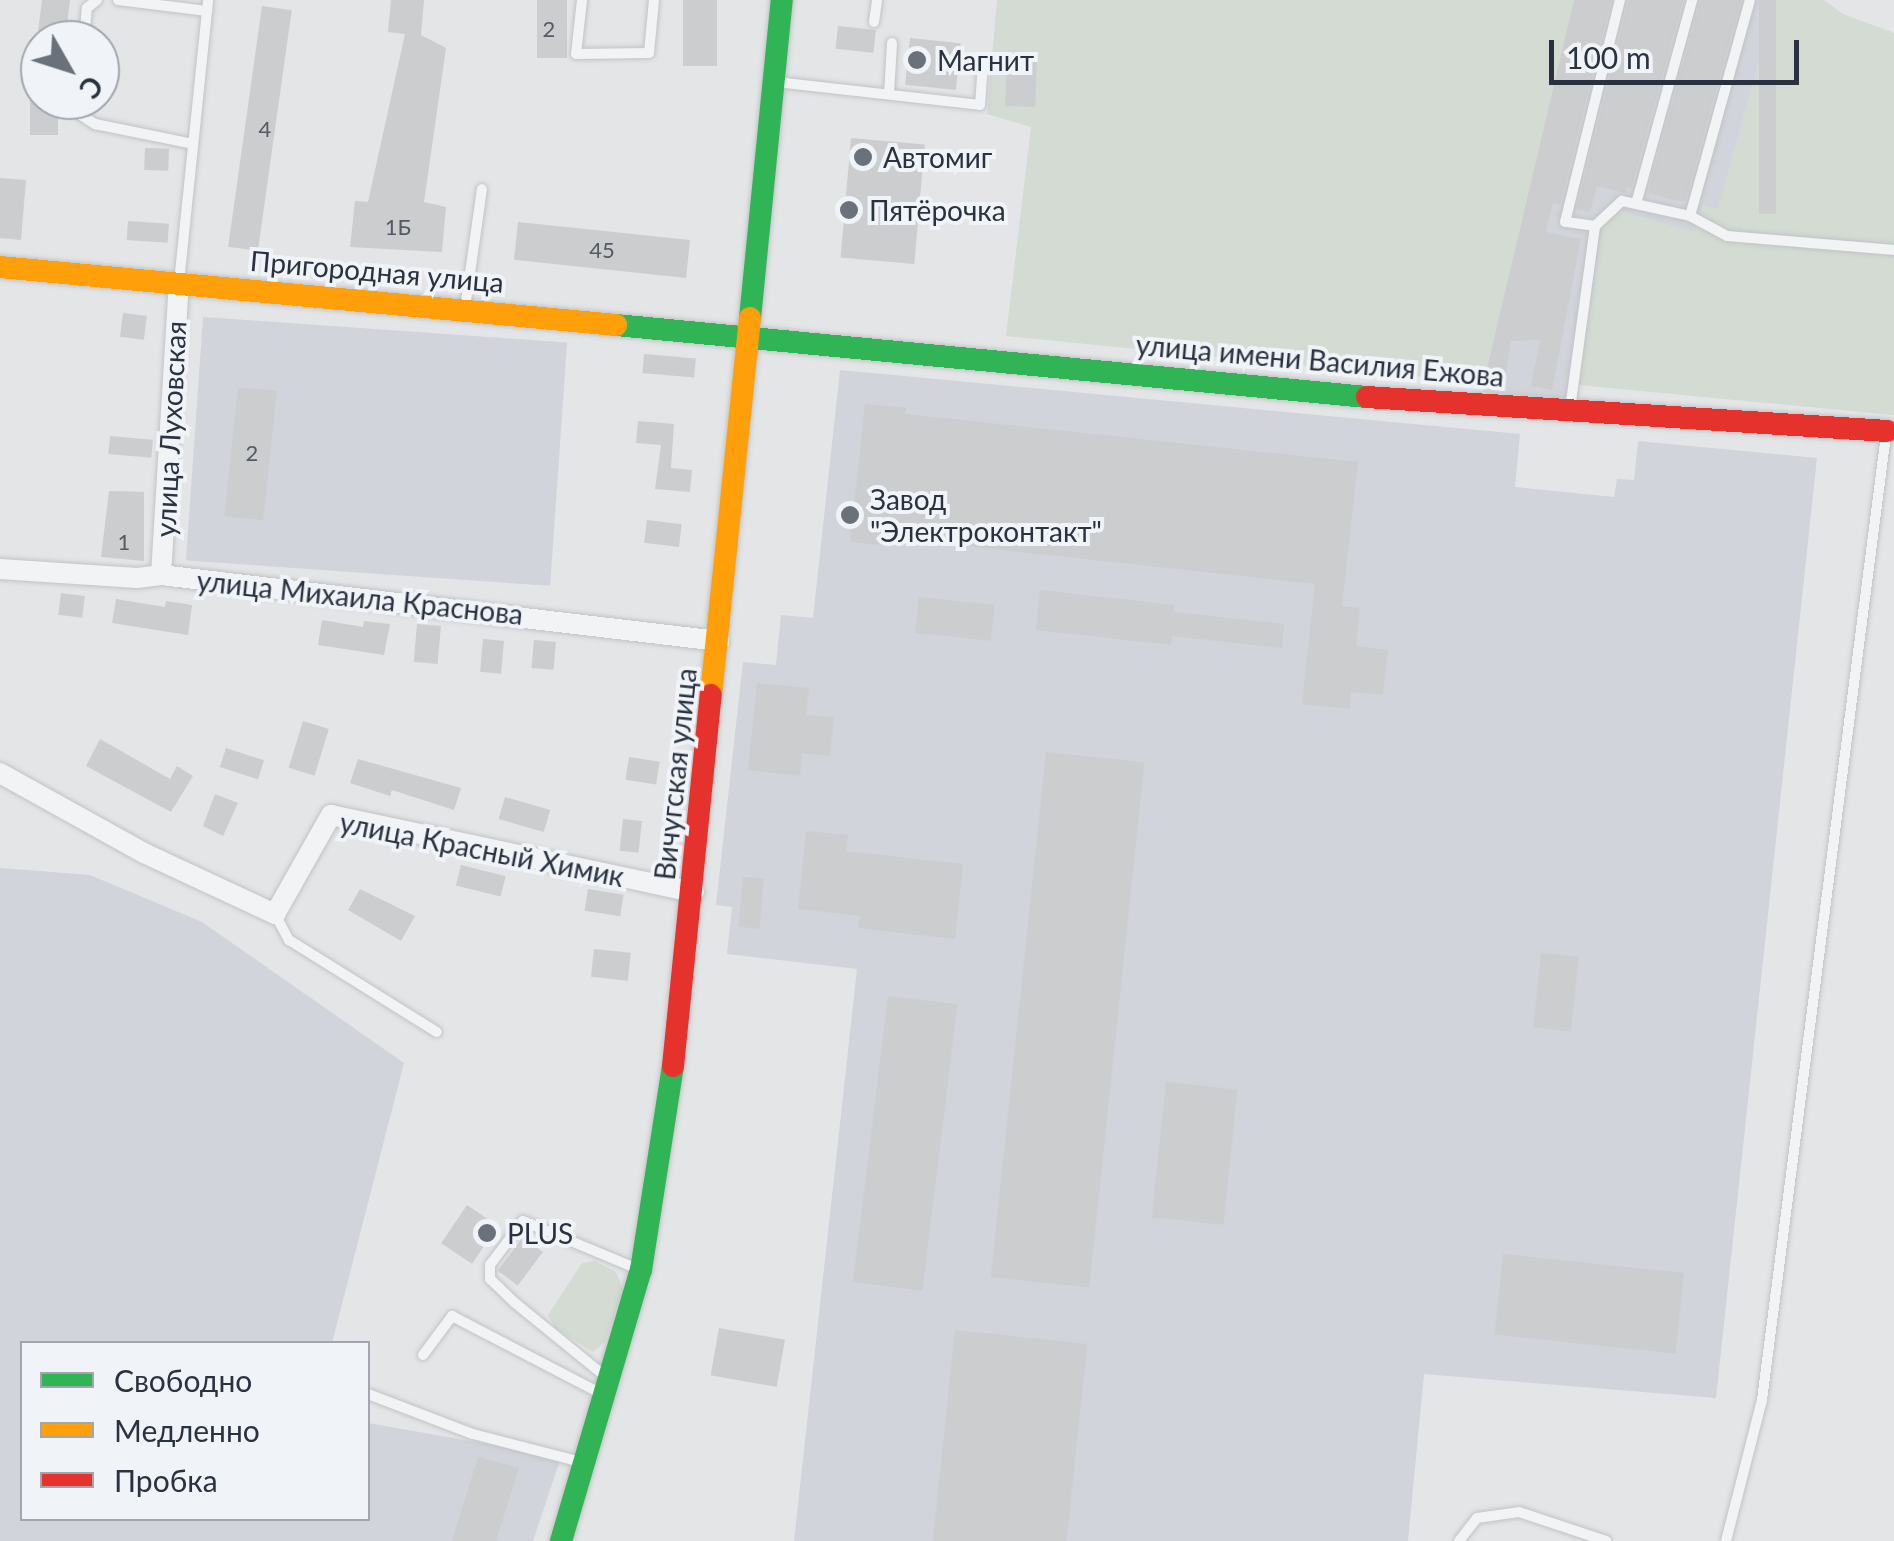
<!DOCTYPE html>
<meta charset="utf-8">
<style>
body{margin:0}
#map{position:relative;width:1894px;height:1541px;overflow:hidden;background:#e3e5e7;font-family:Lato,sans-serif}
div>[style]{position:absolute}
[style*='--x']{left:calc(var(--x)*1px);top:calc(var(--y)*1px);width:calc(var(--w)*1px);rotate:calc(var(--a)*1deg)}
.built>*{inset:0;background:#d1d4da;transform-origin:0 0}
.green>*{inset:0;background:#d3dbd3}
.building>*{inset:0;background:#cbcdcf;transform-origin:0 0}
.roads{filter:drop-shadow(0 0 2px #c1c3c5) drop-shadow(0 0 2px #c1c3c5)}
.lane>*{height:10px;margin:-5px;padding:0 5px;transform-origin:5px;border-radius:5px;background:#f1f3f4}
.street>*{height:20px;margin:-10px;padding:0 10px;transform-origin:10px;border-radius:10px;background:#f1f3f4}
.fast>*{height:22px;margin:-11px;padding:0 11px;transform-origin:11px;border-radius:11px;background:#30b455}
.slow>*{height:22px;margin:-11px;padding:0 11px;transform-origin:11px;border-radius:11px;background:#ff9f0a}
.jam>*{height:22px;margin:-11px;padding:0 11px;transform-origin:11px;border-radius:11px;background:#e5322d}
.dots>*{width:28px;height:28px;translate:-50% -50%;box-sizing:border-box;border:5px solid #f0f3f7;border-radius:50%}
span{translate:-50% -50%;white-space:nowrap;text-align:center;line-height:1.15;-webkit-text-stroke:8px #f0f3f7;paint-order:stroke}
.number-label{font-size:22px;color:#535a64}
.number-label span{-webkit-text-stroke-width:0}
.poi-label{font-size:28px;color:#2a3240}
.left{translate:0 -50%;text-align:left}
.street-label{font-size:28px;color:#2a3240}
.legend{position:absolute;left:20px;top:1341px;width:350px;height:180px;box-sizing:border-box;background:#f0f3f7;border:2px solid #a1a6ae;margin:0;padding:12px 18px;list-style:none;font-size:30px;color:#2a3240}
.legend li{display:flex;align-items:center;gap:20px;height:50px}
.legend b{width:50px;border:2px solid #a1a6ae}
.north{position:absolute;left:20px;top:20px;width:100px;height:100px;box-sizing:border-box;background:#f0f3f7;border:2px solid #a1a6ae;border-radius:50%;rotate:129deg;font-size:28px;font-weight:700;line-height:40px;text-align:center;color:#2a3240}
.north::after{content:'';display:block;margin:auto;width:35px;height:45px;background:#6b717a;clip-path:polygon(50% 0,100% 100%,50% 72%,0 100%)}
.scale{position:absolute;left:1549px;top:40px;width:250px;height:45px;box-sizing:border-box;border:5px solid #2a3240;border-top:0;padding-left:12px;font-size:30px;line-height:35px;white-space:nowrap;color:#2a3240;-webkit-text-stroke:8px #f0f3f7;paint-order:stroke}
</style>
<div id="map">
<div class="built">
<div style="clip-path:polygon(1574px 0,1776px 0,1718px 210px,1695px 233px,1619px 211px,1604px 219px,1576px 399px,1482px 392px)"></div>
<div style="left:203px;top:317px;width:365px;height:244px;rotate:4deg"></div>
<div style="clip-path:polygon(840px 370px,1520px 434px,1515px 487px,1614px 497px,1617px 479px,1634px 480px,1638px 441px,1817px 458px,1716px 1398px,1424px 1374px,1408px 1541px,794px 1541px,857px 969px,727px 954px,732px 907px,716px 905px,743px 662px,776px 665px,781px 615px,813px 618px)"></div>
<div style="clip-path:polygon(0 868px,90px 875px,202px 922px,404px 1063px,332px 1343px,22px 1344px,22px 1518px,368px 1518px,368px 1423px,561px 1457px,533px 1541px,0 1541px)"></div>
</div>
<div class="green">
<div style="clip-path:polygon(997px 0,1574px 0,1484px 383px,1006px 336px,1031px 127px,987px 114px)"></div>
<div style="clip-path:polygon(1776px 0,1824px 0,1843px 14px,1894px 33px,1894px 415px,1578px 385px,1604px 219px,1619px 211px,1695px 232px,1702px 205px,1718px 209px)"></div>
<div style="clip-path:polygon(595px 1261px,616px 1272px,623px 1290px,605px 1342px,593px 1352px,555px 1328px,548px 1315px,582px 1263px)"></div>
</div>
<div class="building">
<div style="clip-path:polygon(42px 0,70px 0,65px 40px,37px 40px)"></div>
<div style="clip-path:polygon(391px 0,424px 0,421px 35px,446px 48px,424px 202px,446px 207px,442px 252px,350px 247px,355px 201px,368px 202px,405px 34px,388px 32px)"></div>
<div style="left:537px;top:0;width:30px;height:58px"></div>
<div style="left:683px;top:0;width:34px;height:66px"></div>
<div style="clip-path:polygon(1574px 0,1611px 0,1560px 204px,1553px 203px,1546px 232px,1581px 239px,1552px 390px,1531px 386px,1540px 340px,1511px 341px,1505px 378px,1485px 377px)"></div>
<div style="clip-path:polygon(1629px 0,1683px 0,1631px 188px,1627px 187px,1626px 193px,1597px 186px,1590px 212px,1577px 209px)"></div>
<div style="clip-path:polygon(1701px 0,1741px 0,1685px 201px,1679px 201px,1648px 193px)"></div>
<div style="left:1759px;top:0;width:17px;height:214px"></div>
<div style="left:262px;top:6px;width:30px;height:243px;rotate:8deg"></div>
<div style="left:838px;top:26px;width:38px;height:23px;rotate:6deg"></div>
<div style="left:910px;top:38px;width:51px;height:47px;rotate:6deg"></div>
<div style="left:1007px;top:56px;width:30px;height:50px;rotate:2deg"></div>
<div style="left:30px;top:100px;width:28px;height:35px"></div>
<div style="left:851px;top:138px;width:74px;height:120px;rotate:5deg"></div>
<div style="left:145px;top:148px;width:24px;height:22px;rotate:2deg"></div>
<div style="clip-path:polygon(0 178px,26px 180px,21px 240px,0 238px)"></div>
<div style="left:128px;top:221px;width:41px;height:19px;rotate:4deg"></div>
<div style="left:518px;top:222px;width:173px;height:38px;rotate:6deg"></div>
<div style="left:123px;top:313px;width:24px;height:24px;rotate:7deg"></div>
<div style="left:644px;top:354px;width:52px;height:19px;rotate:5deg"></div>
<div style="left:238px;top:387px;width:39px;height:130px;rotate:6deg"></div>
<div style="clip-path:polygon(865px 404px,906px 408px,905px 414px,1358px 462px,1342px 606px,1360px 608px,1356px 646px,1388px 650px,1383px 695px,1351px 692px,1350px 709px,1302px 704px,1315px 584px,892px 538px,891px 546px,850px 542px)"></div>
<div style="clip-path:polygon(638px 421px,674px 424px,671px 468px,692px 470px,690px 492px,655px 489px,661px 445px,636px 443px)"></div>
<div style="left:110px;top:436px;width:43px;height:18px;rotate:5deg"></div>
<div style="clip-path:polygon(109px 491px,144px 492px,144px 561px,101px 557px)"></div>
<div style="left:647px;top:520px;width:35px;height:23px;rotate:7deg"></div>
<div style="clip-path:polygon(1040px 590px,1175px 605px,1174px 612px,1284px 624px,1282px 648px,1172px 636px,1171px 645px,1036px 630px)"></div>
<div style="left:61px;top:593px;width:24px;height:22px;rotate:7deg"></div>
<div style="left:919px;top:597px;width:76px;height:36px;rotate:6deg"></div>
<div style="clip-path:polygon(116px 599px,165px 607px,166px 601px,192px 605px,188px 635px,112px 623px)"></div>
<div style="clip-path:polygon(322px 620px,363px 627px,364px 621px,390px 624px,384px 655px,318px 645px)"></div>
<div style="left:417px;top:624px;width:24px;height:38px;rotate:5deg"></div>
<div style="left:483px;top:639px;width:21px;height:33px;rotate:5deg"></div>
<div style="left:534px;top:640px;width:22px;height:28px;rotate:5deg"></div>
<div style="clip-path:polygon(757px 683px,809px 688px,806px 715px,834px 717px,830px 756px,802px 753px,800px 776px,748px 770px)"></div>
<div style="left:303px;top:721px;width:27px;height:49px;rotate:17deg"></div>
<div style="clip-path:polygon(100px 739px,170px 779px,177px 766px,193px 776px,171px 812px,86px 766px)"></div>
<div style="left:226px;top:748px;width:40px;height:20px;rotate:18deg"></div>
<div style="left:1046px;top:752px;width:99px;height:528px;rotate:6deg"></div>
<div style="left:629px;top:757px;width:31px;height:23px;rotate:9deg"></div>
<div style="clip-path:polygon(358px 759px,461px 788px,454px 810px,392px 790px,390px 796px,350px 783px)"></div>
<div style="clip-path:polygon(215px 794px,238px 803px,223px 836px,203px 826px)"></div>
<div style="left:505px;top:797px;width:47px;height:23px;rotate:16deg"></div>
<div style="left:623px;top:819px;width:19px;height:32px;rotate:6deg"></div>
<div style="clip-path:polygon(806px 831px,848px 835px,846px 851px,963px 864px,955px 939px,858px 928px,860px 916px,798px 909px)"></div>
<div style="left:461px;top:865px;width:46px;height:21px;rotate:14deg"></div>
<div style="left:743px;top:877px;width:21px;height:50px;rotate:5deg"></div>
<div style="clip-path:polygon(360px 889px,415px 916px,401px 941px,348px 910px)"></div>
<div style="left:588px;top:889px;width:36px;height:22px;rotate:9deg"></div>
<div style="left:594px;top:949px;width:37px;height:28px;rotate:6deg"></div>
<div style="left:1541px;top:953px;width:38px;height:75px;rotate:6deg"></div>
<div style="left:888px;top:996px;width:70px;height:288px;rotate:7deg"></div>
<div style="left:1166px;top:1082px;width:72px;height:136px;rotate:6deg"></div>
<div style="left:467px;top:1205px;width:37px;height:46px;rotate:34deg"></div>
<div style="left:523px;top:1237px;width:25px;height:42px;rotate:37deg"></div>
<div style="left:1503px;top:1254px;width:182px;height:81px;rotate:6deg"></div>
<div style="left:719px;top:1328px;width:67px;height:48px;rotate:10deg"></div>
<div style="left:955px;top:1330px;width:133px;height:212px;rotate:6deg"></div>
<div style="clip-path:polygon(478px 1457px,519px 1468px,496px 1541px,452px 1541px)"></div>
</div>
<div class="roads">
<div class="lane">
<div style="--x:118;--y:0;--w:90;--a:7"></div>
<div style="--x:582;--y:0;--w:54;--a:96.3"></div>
<div style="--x:576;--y:54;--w:73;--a:-0.8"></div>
<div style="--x:649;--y:53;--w:53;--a:-84.6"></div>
<div style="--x:874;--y:22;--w:22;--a:-82"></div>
<div style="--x:84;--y:40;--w:32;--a:-85"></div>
<div style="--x:87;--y:8;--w:13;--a:-39"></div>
<div style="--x:776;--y:82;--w:205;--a:6.4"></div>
<div style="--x:980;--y:105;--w:41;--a:-85.8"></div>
<div style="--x:889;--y:94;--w:51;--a:-86.6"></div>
<div style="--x:80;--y:100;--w:15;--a:86"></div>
<div style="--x:81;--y:115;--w:17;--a:33"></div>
<div style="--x:95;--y:124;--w:100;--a:11.5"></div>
<div style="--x:1636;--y:204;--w:212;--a:-74.6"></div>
<div style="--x:1690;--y:216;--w:42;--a:28.4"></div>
<div style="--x:1727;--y:236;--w:168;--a:4.8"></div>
<div style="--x:1595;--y:226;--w:30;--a:-172"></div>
<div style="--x:1565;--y:222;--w:229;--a:-76.1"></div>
<div style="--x:179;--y:282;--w:283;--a:-84.1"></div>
<div style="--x:465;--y:308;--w:120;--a:-81.9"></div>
<div style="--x:1570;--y:409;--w:185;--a:-82.2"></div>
<div style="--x:1595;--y:226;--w:37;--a:-43"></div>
<div style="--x:1622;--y:201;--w:70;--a:12.4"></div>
<div style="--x:1690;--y:216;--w:224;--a:-74.5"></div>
<div style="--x:275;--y:914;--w:30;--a:62"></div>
<div style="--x:289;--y:940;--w:174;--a:31.9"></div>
<div style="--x:423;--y:1355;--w:49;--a:-53.4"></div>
<div style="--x:452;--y:1316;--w:167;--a:27.5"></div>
<div style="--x:606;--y:1377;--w:119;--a:-140.8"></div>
<div style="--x:514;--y:1302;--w:33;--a:-136"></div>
<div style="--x:490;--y:1279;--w:14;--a:-90"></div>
<div style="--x:490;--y:1265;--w:55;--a:-53.1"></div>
<div style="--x:523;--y:1221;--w:127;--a:22.7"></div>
<div style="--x:368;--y:1394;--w:112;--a:20.9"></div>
<div style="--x:473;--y:1434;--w:112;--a:14.5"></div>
<div style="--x:1459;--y:1541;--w:29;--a:-52"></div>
<div style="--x:1477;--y:1518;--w:42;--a:-8.1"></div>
<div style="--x:1519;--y:1512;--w:92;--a:18.4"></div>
<div style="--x:1726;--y:1541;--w:146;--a:-75.7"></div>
<div style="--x:1762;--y:1400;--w:973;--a:-82.68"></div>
</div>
<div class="street">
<div style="--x:0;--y:569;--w:137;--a:3.8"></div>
<div style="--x:137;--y:578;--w:24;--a:-7"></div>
<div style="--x:161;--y:575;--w:562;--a:6.75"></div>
<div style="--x:161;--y:575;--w:293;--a:-86.5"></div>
<div style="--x:0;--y:773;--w:165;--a:29.1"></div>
<div style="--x:144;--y:853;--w:145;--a:25"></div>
<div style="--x:275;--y:914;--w:114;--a:-60.5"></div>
<div style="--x:331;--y:815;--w:371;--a:12"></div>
</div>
<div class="fast">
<div style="--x:750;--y:318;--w:320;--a:-84.3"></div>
<div style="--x:616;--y:325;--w:754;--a:5.48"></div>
<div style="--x:561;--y:1541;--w:283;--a:-73.6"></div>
<div style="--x:641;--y:1270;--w:206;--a:-81.1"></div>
</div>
<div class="slow">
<div style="--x:0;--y:267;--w:619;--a:5.38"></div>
<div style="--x:711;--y:695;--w:379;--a:-84.1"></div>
</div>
<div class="jam">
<div style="--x:1367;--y:397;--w:521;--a:3.74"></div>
<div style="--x:673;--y:1066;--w:373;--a:-84.2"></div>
</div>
</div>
<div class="dots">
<div style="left:917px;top:60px;background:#6b717a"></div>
<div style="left:863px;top:157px;background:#6b717a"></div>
<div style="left:849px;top:210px;background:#6b717a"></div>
<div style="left:850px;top:515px;background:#6b717a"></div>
<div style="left:487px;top:1233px;background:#6b717a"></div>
</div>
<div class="number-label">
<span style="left:549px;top:29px">2</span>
<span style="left:265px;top:129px">4</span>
<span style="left:398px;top:227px">1Б</span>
<span style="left:602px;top:250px">45</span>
<span style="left:252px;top:453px">2</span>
<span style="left:124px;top:542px">1</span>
</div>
<div class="poi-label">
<span class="left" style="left:937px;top:60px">Магнит</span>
<span class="left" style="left:883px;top:157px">Автомиг</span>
<span class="left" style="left:869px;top:210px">Пятёрочка</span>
<span class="left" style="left:870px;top:515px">Завод<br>"Электроконтакт"</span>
<span class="left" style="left:507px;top:1233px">PLUS</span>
</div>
<div class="street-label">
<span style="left:377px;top:271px;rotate:5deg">Пригородная улица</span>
<span style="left:1320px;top:360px;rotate:5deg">улица имени Василия Ежова</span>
<span style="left:170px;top:429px;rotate:-87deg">улица Луховская</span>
<span style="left:360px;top:597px;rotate:6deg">улица Михаила Краснова</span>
<span style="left:675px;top:774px;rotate:-84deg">Вичугская улица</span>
<span style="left:482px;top:849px;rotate:11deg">улица Красный Химик</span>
</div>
<ul class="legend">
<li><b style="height:12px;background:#30b455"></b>Свободно</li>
<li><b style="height:12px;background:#ff9f0a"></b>Медленно</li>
<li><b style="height:12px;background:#e5322d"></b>Пробка</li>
</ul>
<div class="north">С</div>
<div class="scale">100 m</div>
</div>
